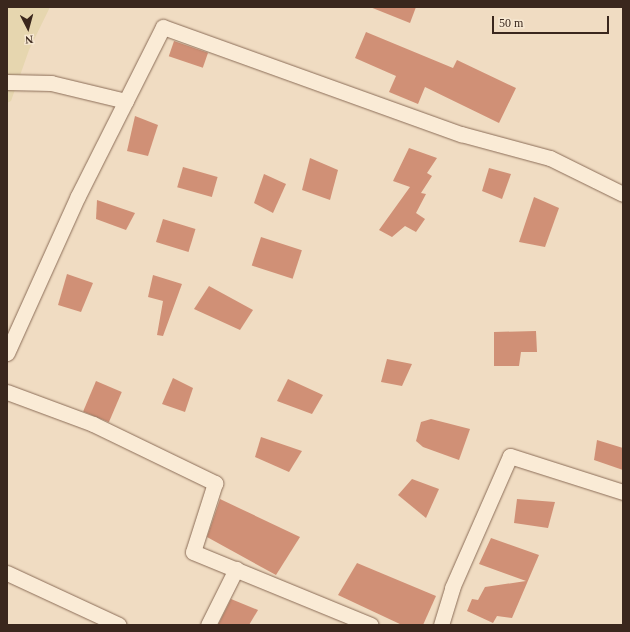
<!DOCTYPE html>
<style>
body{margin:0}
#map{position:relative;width:630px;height:632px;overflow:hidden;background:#f0dcc2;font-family:"Times New Roman",serif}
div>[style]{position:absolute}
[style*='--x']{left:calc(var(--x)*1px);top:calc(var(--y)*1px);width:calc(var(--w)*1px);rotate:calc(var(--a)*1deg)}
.farmland>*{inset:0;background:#e6d6af}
.building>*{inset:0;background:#d09076;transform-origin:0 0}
.roads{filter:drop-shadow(0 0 1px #8b6d58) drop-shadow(0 0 1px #8b6d58)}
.minor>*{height:15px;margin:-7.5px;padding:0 7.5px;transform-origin:7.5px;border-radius:7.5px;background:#faebd6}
span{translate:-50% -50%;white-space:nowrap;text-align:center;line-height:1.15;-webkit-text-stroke:4px #f7e8d2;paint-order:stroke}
.frame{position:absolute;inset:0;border:8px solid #3a271d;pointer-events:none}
.north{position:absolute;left:8px;top:8px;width:40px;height:40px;-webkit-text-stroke:3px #f7e8d2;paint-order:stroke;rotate:174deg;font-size:11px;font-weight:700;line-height:16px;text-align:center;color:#3a271d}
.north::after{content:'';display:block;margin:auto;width:14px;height:18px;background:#3a271d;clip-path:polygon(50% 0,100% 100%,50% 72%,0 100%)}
.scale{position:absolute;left:492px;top:16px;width:117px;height:18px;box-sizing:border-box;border:2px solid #3a271d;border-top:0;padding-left:5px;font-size:12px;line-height:14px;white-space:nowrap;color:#3a271d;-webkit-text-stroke:3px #f7e8d2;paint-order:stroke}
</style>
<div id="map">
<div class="farmland">
<div style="clip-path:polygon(7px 7px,50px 7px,29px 50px,11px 101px,7px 103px)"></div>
</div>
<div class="building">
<div style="clip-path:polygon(370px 7px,416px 7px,410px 23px)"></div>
<div style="clip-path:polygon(366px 32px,453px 68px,457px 60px,516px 88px,499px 123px,425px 87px,418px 104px,389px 92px,396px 76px,355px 58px)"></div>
<div style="left:174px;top:41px;width:36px;height:16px;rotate:19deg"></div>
<div style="clip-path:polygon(135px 116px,158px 125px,148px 156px,127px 151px)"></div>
<div style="clip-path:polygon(409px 148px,437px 158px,427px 173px,432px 176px,421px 193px,426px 194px,416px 213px,425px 219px,416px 232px,405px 226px,392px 237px,379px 230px,410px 187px,393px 181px)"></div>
<div style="clip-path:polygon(310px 158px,338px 170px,330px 200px,302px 190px)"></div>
<div style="left:183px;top:167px;width:36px;height:21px;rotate:16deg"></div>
<div style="clip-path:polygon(489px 168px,511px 174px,502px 199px,482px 191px)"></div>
<div style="clip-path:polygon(264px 174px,286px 184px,273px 213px,254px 203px)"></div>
<div style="clip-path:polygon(534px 197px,559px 208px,545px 247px,519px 242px)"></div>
<div style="clip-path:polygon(97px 200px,135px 213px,126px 230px,96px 219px)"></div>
<div style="left:163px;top:219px;width:34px;height:24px;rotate:17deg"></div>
<div style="left:261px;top:237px;width:43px;height:30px;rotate:18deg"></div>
<div style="clip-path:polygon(67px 274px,93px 283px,81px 312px,58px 305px)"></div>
<div style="clip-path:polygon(153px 275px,182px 284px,163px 336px,157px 335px,163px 301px,148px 297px)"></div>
<div style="clip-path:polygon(209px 286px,253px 310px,240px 330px,194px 309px)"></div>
<div style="clip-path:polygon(536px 331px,537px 352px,521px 352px,519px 366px,494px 366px,494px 332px)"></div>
<div style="clip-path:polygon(387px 359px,412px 364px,402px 386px,381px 382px)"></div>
<div style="clip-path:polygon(173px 378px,193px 388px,185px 412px,162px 404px)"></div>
<div style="clip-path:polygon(288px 379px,323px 395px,312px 414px,277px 401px)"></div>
<div style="left:96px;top:381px;width:28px;height:33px;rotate:23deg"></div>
<div style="clip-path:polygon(431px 419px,470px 429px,459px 460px,423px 447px,416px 441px,421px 422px)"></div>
<div style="clip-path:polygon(261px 437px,302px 451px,289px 472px,255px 457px)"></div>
<div style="clip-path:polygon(597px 440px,623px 448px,623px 470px,594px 460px)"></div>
<div style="clip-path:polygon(412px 479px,439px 489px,426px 518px,398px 495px)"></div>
<div style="clip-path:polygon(220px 499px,300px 537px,276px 575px,207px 537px)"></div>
<div style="clip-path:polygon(517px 499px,555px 502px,548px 528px,514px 523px)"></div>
<div style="clip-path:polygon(491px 538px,539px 555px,512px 618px,497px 616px,493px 623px,467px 611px,472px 599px,478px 600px,485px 587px,526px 581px,479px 564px)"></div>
<div style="clip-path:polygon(357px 563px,436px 596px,423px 625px,402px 625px,338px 595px)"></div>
<div style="clip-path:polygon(231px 599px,258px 610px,249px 625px,218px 625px)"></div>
</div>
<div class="roads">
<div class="minor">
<div style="--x:7;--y:82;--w:44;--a:1.3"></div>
<div style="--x:51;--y:83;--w:77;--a:13.5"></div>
<div style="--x:7;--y:353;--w:172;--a:-65.7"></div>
<div style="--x:78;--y:196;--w:189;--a:-63.3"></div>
<div style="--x:163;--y:27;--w:317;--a:19.8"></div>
<div style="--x:461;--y:134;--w:92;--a:15.1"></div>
<div style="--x:550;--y:158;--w:81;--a:26.3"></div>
<div style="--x:7;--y:392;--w:92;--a:20.4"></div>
<div style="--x:93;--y:424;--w:136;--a:25.8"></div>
<div style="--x:215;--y:483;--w:72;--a:107.7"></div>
<div style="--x:193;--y:552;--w:192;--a:22.3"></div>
<div style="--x:7;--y:573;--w:123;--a:24.9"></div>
<div style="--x:208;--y:625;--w:63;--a:-63.4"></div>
<div style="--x:441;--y:625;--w:39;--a:-73"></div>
<div style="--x:452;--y:588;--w:144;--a:-66.3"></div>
<div style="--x:510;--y:456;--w:119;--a:17.7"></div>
</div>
</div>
<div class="frame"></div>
<div class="north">N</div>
<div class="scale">50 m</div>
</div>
